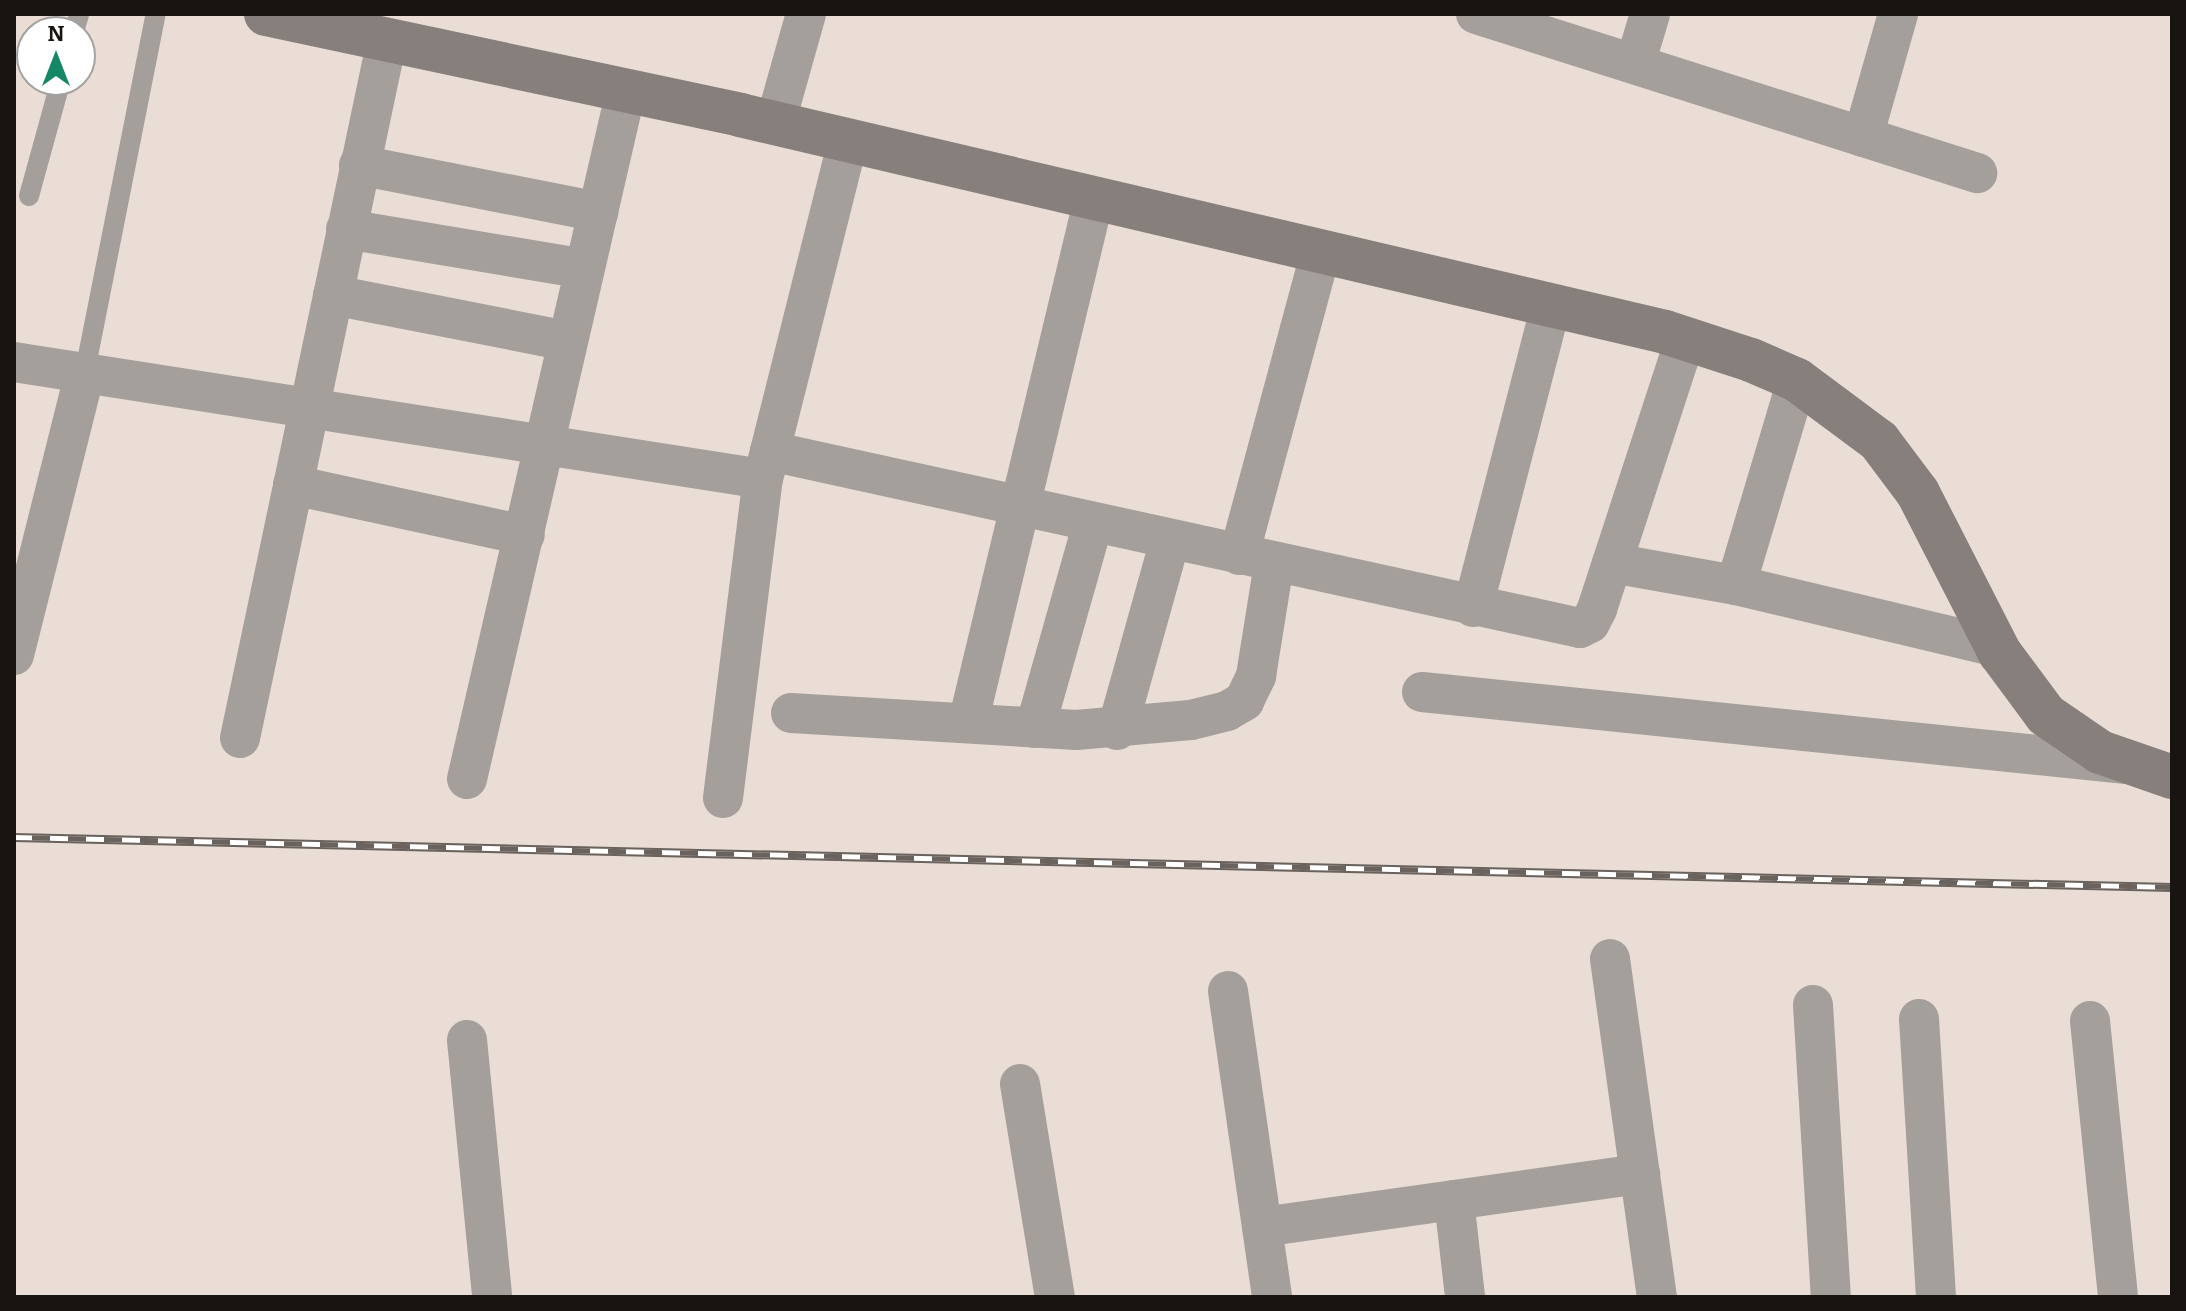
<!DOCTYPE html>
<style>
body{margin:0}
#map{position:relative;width:2186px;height:1311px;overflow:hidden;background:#e9ddd5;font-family:Bitter,serif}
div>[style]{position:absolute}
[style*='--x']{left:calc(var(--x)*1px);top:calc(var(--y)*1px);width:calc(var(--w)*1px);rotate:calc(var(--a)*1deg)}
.lane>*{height:20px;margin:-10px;padding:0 10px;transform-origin:10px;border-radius:10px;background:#a49f9b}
.street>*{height:40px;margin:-20px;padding:0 20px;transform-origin:20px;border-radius:20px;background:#a49f9b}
.secondary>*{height:44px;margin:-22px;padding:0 22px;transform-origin:22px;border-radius:22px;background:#877f7b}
.rail>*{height:9px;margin-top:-4.5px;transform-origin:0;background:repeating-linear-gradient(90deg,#fff 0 18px,#69625d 0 36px);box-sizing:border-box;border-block:2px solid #69625d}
span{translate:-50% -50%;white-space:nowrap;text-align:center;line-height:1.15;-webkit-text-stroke:6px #fff;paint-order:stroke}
.frame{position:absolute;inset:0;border:16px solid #181411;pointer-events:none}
.north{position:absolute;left:16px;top:16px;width:80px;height:80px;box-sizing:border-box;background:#fff;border:2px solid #a3a1a0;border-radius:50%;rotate:0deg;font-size:22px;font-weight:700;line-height:32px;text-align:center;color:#181411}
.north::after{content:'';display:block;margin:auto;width:28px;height:36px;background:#138766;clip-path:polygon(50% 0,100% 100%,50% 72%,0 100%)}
</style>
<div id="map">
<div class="lane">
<div style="--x:74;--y:32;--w:19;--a:-74"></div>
<div style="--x:29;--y:196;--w:120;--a:-74.6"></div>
<div style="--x:84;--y:376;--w:369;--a:-78.8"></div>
</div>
<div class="street">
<div style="--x:1476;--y:14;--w:526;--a:17.61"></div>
<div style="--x:1635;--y:64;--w:52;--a:-73.3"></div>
<div style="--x:775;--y:124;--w:114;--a:-74.3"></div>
<div style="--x:1863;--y:137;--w:128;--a:-74.1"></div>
<div style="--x:359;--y:165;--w:244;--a:11.1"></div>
<div style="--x:346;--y:229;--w:241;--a:9.5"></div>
<div style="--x:333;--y:295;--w:239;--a:11.1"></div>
<div style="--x:14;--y:362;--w:758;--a:8.88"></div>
<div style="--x:770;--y:451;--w:829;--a:12.33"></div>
<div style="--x:1580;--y:628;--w:11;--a:-27"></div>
<div style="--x:1590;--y:623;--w:16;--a:-63"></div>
<div style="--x:1597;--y:609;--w:284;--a:-71.9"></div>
<div style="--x:293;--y:485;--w:237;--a:12.2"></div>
<div style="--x:1239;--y:555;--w:314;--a:-74.9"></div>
<div style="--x:1612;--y:563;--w:126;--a:10.1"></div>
<div style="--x:1736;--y:585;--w:267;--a:13.4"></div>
<div style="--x:1736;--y:585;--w:214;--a:-73.4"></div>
<div style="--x:1473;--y:607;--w:311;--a:-75.5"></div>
<div style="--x:14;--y:655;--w:288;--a:-75.9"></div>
<div style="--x:1422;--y:692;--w:708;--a:5.84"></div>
<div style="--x:791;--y:713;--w:286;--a:3.4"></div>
<div style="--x:1076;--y:730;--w:115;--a:-5"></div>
<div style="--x:1191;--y:720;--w:37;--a:-14"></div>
<div style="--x:1227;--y:711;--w:20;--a:-30"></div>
<div style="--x:1244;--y:701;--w:28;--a:-64"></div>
<div style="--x:1256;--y:676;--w:114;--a:-80.9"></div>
<div style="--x:968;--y:723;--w:540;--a:-76.5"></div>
<div style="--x:1035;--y:728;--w:213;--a:-74.2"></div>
<div style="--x:1117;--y:730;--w:197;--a:-74.4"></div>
<div style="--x:240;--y:738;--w:713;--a:-78.11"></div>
<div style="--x:467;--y:779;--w:706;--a:-76.99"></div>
<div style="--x:723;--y:798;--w:321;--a:-82.9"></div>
<div style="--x:763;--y:479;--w:349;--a:-75.9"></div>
<div style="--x:1610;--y:959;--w:341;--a:82.1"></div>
<div style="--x:1228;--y:991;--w:309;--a:81.8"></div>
<div style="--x:1813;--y:1005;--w:293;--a:86.5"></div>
<div style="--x:1919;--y:1019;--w:279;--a:86.5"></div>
<div style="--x:2090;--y:1021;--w:277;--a:84.2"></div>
<div style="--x:467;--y:1040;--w:258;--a:84.4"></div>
<div style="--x:1020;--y:1084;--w:216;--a:80.7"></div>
<div style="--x:1454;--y:1200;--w:98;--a:83.5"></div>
<div style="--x:1262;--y:1227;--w:382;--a:-8"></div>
</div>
<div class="secondary">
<div style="--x:266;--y:14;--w:485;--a:12"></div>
<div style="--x:740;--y:115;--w:950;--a:13.2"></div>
<div style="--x:1665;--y:332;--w:90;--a:18"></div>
<div style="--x:1751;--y:360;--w:50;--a:23.5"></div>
<div style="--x:1797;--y:380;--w:102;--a:36.6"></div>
<div style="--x:1879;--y:441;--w:65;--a:53.1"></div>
<div style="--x:1918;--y:493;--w:180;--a:62.9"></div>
<div style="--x:2000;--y:653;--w:77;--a:53.4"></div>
<div style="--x:2046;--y:715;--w:65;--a:34.4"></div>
<div style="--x:2100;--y:752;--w:76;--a:19.1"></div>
</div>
<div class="rail">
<div style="--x:14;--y:837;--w:2159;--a:1.33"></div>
</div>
<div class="frame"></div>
<div class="north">N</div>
</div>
